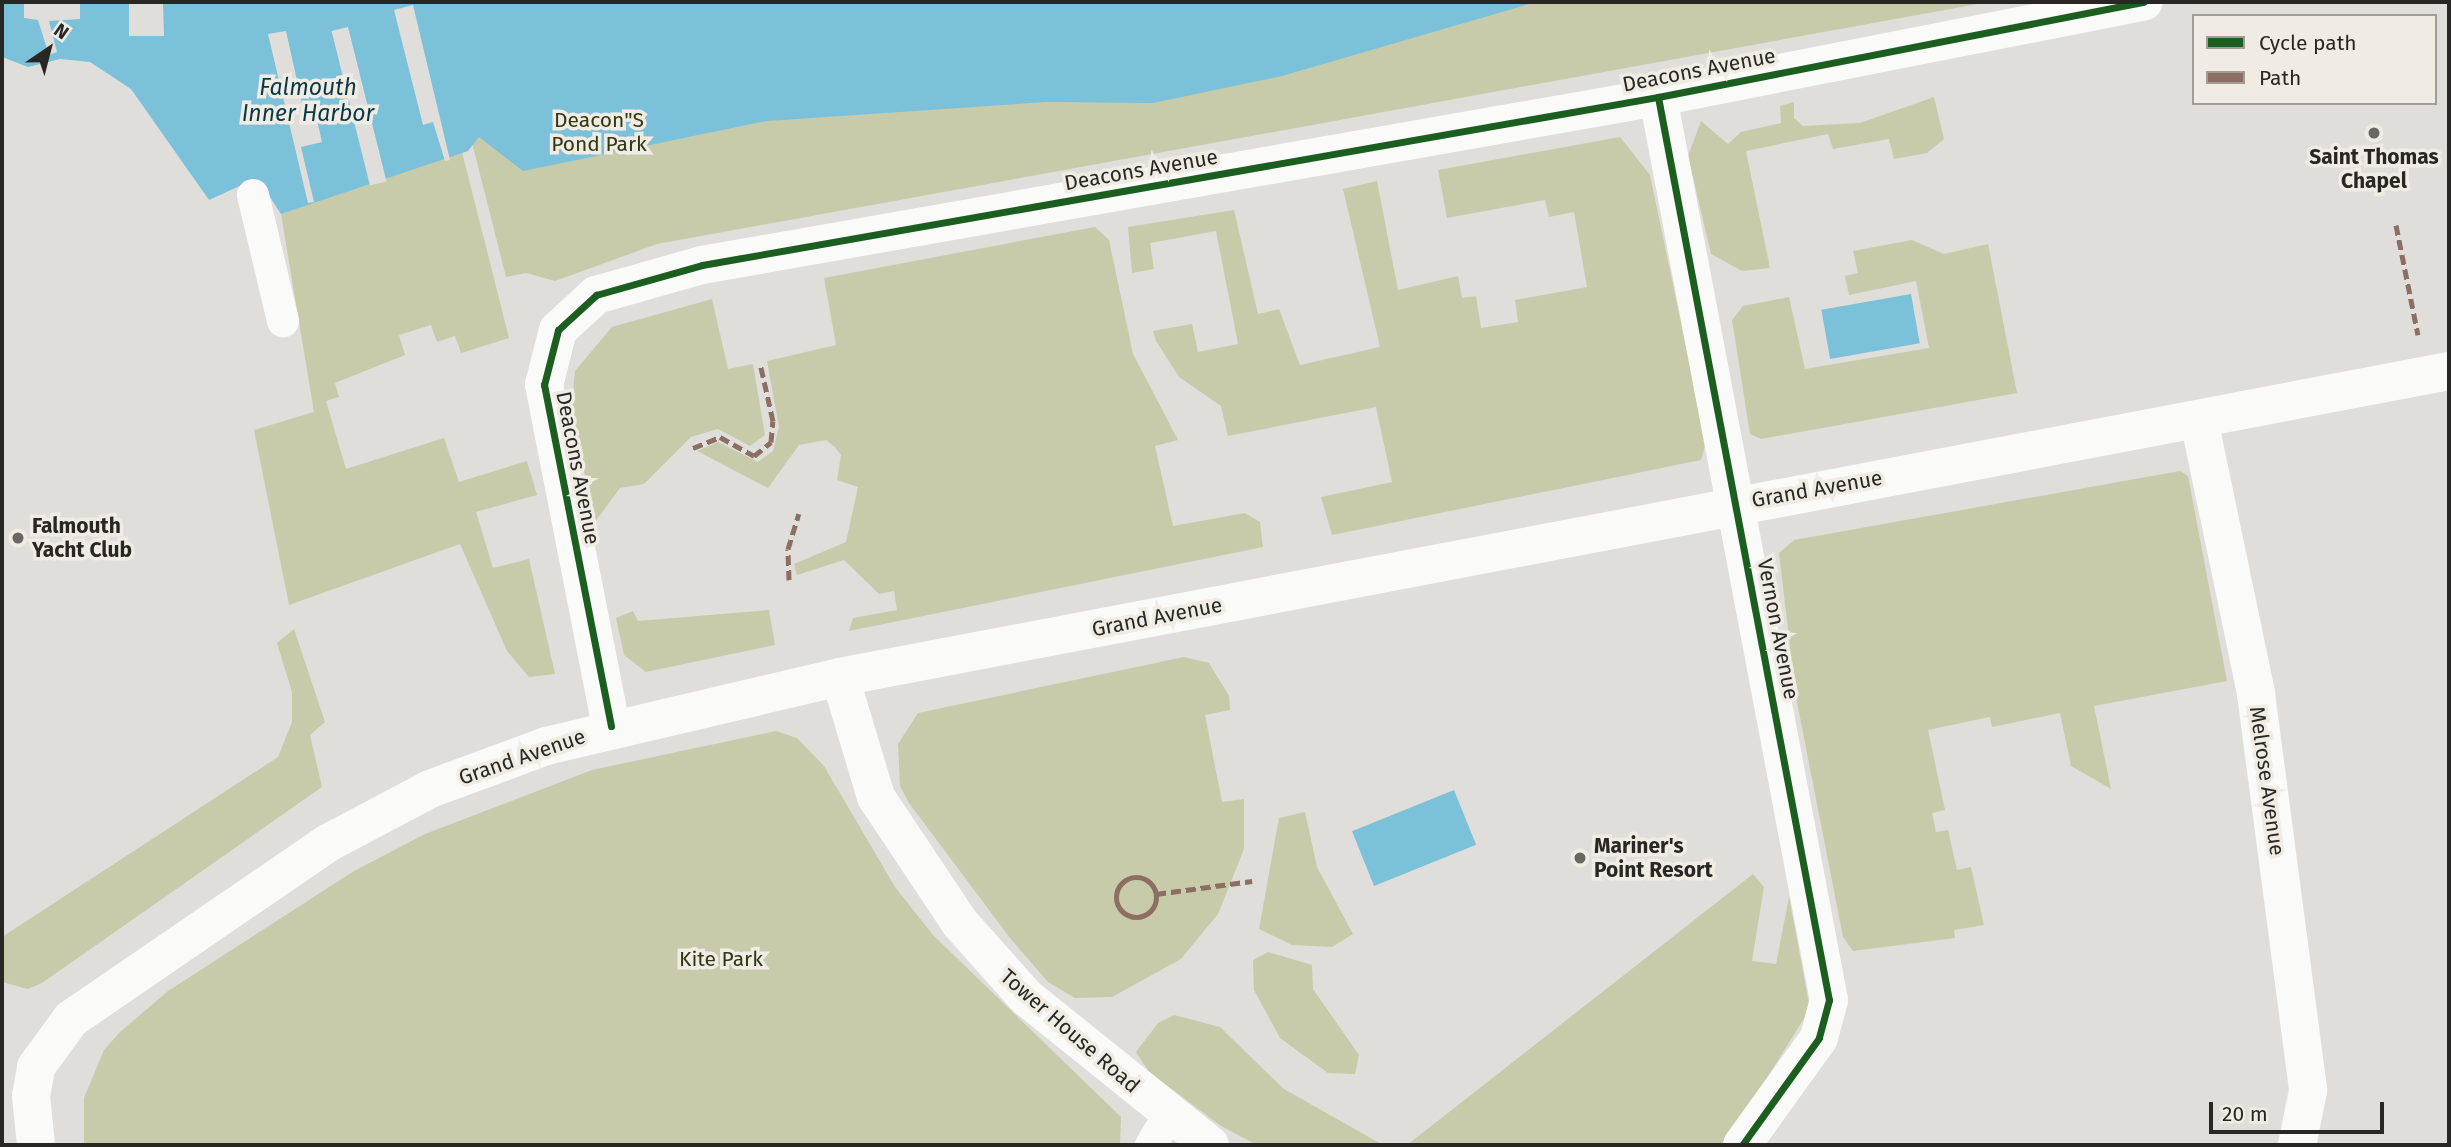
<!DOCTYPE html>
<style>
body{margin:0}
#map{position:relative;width:2451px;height:1147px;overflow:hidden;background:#e0deda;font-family:"Fira Sans",sans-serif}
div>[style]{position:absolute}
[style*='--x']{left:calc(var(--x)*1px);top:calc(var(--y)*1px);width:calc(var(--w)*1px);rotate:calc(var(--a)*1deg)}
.green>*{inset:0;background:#c7cbaa}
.water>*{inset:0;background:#7bc1d9;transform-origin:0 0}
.pier>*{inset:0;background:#e0deda;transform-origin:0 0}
.service>*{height:32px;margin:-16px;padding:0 16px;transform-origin:16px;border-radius:16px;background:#fafaf9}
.minor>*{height:38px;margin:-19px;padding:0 19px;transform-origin:19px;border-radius:19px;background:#fafaf9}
.secondary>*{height:38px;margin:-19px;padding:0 19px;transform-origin:19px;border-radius:19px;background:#fafaf9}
.quiet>*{height:5px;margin-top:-2.5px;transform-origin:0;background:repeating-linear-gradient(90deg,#8d6e63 0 10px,transparent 0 15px)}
.quiet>.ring{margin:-2.5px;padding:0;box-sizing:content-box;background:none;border:5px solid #8d6e63;border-radius:50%}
.cycleway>*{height:7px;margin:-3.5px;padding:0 3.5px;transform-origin:3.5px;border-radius:3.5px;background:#1b5e20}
.dots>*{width:19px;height:19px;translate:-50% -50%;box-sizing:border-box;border:4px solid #f0ece4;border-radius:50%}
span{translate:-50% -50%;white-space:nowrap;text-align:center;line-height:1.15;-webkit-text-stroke:7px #f0ece4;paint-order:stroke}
.street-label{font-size:21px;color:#282724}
.park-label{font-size:21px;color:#323613}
.poi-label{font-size:21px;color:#282724;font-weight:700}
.left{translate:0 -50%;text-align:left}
.water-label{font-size:23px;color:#083847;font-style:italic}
.frame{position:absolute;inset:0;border:4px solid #282724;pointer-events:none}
.legend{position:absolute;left:2192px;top:14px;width:245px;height:91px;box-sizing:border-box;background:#f0ece4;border:2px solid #a09d97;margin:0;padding:9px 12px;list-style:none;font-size:21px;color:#282724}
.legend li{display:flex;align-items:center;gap:14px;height:35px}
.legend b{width:35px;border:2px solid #a09d97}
.north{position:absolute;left:14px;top:14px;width:70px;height:70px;-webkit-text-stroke:5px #f0ece4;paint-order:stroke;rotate:35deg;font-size:19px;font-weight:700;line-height:28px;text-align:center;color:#282724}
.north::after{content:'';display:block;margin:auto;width:24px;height:32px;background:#282724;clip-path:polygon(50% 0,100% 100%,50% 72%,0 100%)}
.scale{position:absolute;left:2209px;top:1102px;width:175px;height:32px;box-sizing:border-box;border:4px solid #282724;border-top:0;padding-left:9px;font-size:21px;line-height:24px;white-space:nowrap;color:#282724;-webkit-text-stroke:5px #f0ece4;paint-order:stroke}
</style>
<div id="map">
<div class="green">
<div style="clip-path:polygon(626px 2px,1989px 2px,657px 244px,555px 281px,526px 273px,506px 277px,444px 32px)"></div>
<div style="clip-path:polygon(1934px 97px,1944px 139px,1927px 153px,1894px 159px,1889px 139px,1833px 149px,1828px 134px,1746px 151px,1770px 268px,1742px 271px,1711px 254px,1688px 156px,1701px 121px,1728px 144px,1741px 132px,1781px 123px,1780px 106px,1794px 102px,1794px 118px,1803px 126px,1860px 123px)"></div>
<div style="clip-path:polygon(1620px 137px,1650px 175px,1706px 442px,1701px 460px,1332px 535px,1321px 497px,1392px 482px,1376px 407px,1228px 436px,1221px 406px,1179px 377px,1156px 341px,1153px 331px,1192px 324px,1198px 352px,1238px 344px,1216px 231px,1150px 243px,1154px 269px,1132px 273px,1128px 227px,1234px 210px,1258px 314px,1279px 309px,1300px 365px,1380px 347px,1343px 189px,1377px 181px,1398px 290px,1458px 276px,1462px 298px,1476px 296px,1481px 328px,1518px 322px,1515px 300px,1587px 287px,1574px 212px,1549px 217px,1545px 200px,1447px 218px,1438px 170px)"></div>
<div style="clip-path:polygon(462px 152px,509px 338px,461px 353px,455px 336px,437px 342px,431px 325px,399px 335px,405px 355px,335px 383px,339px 397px,326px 401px,346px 469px,444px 438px,459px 482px,527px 461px,537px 495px,476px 512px,493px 568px,529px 559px,555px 674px,529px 677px,507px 651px,460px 544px,289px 605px,254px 430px,314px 412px,281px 214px)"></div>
<div style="clip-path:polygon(1095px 227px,1109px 240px,1133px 354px,1178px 440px,1155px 446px,1173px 526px,1245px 513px,1260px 522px,1263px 547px,849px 631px,853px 618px,897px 610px,894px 591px,879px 594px,844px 560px,797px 575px,794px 564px,846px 542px,858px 487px,837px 480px,841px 455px,835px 447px,826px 440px,799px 445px,768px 488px,697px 451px,718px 442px,758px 462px,773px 451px,779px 427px,767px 361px,836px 345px,824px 278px)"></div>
<div style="clip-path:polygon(1912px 240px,1944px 254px,1988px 244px,2017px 393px,1761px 439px,1750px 434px,1732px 320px,1743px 306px,1789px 297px,1805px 369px,1929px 348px,1916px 281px,1849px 295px,1845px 276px,1858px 273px,1853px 251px)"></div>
<div style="clip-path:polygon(712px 299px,728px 369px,753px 364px,765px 435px,750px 446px,718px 429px,691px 437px,644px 484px,620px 488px,595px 522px,571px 412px,575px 371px,612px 327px)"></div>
<div style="clip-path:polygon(2180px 471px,2188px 476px,2227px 681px,2094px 706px,2111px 789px,2071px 766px,2060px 713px,1992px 727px,1990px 717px,1928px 730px,1945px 810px,1932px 813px,1936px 832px,1948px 830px,1957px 870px,1971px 867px,1984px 925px,1954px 930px,1955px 938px,1853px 951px,1843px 937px,1796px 697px,1779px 553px,1794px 540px)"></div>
<div style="clip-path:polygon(769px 610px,775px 645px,646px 672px,624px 655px,616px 618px,633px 611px,638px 621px)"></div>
<div style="clip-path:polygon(294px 629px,325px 722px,310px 735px,322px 787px,42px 983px,28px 989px,2px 982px,2px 937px,278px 757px,292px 722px,292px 692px,277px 643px)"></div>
<div style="clip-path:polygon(1184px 657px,1209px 663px,1229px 696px,1230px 710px,1205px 715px,1222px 802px,1244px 799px,1244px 849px,1218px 914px,1181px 959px,1112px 997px,1075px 998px,1048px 982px,1010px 938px,909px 803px,900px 786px,898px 744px,918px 713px)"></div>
<div style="clip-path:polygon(776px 731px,797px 738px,824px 766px,895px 887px,933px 935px,1121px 1117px,1120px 1145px,84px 1145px,84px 1098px,104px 1050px,120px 1032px,168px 991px,354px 871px,425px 834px,592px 770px)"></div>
<div style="clip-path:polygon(1305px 812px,1317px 867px,1353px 934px,1332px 947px,1292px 945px,1259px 929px,1279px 818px)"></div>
<div style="clip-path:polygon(1753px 874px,1764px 887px,1752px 961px,1776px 964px,1789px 897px,1810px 1009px,1725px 1145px,1407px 1145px)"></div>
<div style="clip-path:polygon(1268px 952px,1312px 965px,1313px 989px,1359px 1055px,1355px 1074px,1328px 1073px,1280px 1038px,1254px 990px,1253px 960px)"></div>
<div style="clip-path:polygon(1174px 1015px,1220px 1027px,1284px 1089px,1383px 1145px,1257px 1145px,1221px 1126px,1149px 1072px,1136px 1052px,1158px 1023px)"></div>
</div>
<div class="water">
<div style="clip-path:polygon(2px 2px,1536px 2px,1282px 76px,1153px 103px,1047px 102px,767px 121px,523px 171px,479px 137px,468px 151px,281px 214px,264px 188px,242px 185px,209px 200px,131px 89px,90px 62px,60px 59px,28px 67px,2px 57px)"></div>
<div style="left:1911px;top:294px;width:50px;height:91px;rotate:80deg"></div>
<div style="left:1454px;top:790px;width:59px;height:110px;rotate:68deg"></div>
</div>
<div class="pier">
<div style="clip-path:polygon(163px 2px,164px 36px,129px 36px,129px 3px,80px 3px,80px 19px,49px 21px,57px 52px,49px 55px,38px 20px,24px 18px,24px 4px,2px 3px)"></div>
<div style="clip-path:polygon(413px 5px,450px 160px,445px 161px,433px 122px,423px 125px,394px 10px)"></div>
<div style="left:348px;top:27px;width:159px;height:17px;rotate:76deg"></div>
<div style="clip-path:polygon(286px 31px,306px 121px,317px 120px,322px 142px,301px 147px,314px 202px,308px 203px,268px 34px)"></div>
</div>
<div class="service">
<div style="--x:253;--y:195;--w:130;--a:76.6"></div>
<div style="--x:1151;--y:1145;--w:35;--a:-59"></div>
</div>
<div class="minor">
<div style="--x:1658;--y:97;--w:919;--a:79.28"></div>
<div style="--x:1829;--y:1000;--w:39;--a:105"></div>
<div style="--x:1819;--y:1038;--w:132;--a:125.7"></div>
<div style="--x:2199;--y:420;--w:280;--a:78.2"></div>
<div style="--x:2256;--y:694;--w:400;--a:82.5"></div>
<div style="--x:2308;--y:1091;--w:55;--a:101.5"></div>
<div style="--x:840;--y:677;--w:125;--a:73.3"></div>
<div style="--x:876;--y:797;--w:151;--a:56.3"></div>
<div style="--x:960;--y:923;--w:99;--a:48.3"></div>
<div style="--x:1026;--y:997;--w:236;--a:38.8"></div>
<div style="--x:611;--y:726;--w:348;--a:-101.1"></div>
<div style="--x:544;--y:385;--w:57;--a:-75.7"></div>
<div style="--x:558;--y:330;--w:52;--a:-42.6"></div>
<div style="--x:596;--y:295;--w:110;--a:-15.8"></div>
<div style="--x:702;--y:265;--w:971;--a:-9.97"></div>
<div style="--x:1658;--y:97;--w:495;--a:-11.1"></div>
</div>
<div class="secondary">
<div style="--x:36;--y:1145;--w:49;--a:-95.8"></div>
<div style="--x:31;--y:1096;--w:29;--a:-80"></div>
<div style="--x:36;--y:1067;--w:59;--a:-53.9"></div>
<div style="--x:71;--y:1019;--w:311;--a:-34.4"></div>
<div style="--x:328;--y:843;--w:115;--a:-27.9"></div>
<div style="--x:430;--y:789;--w:124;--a:-20.3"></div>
<div style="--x:546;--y:746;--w:302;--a:-13.2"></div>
<div style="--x:840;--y:677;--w:1638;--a:-10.77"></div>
</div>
<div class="quiet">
<div style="--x:2396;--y:225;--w:112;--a:78.7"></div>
<div style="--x:693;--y:448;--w:29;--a:-22"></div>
<div style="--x:720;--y:437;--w:39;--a:29"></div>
<div style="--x:754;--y:456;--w:22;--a:-39"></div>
<div style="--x:771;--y:442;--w:21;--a:-85"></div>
<div style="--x:773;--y:421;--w:59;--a:-102.6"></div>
<div style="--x:789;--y:580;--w:31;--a:-92"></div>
<div style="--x:788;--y:549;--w:37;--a:-73"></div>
<div class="ring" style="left:1116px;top:877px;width:35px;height:35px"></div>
<div style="--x:1156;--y:894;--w:97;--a:-7.7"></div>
</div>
<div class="cycleway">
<div style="--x:1658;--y:97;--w:919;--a:79.28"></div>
<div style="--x:1829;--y:1000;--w:39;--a:105"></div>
<div style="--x:1819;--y:1038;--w:132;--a:125.7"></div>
<div style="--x:611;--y:726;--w:348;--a:-101.1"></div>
<div style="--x:544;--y:385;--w:57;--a:-75.7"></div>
<div style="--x:558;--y:330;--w:52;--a:-42.6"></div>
<div style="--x:596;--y:295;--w:110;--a:-15.8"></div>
<div style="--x:702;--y:265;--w:971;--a:-9.97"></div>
<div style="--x:1658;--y:97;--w:495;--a:-11.1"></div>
</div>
<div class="dots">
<div style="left:2374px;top:133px;background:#686764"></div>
<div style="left:18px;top:538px;background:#686764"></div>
<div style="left:1580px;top:858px;background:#686764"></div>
</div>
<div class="street-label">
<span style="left:1699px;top:70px;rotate:-11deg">Deacons Avenue</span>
<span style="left:1141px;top:170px;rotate:-10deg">Deacons Avenue</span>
<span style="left:578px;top:468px;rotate:79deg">Deacons Avenue</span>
<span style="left:1817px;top:489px;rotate:-10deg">Grand Avenue</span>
<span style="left:1157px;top:617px;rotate:-11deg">Grand Avenue</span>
<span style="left:1778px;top:629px;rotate:79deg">Vernon Avenue</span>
<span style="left:522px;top:757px;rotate:-19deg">Grand Avenue</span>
<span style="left:2267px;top:781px;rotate:82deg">Melrose Avenue</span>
<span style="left:1070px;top:1031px;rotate:41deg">Tower House Road</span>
</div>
<div class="park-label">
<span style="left:599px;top:132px">Deacon"S<br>Pond Park</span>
<span style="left:721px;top:959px">Kite Park</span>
</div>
<div class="poi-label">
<span style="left:2374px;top:169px">Saint Thomas<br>Chapel</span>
<span class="left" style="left:32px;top:538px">Falmouth<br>Yacht Club</span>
<span class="left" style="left:1594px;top:858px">Mariner's<br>Point Resort</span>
</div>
<div class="water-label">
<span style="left:308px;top:100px">Falmouth<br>Inner Harbor</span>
</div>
<div class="frame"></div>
<ul class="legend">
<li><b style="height:9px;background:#1b5e20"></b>Cycle path</li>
<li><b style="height:9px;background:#8d6e63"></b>Path</li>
</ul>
<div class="north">N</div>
<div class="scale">20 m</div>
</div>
